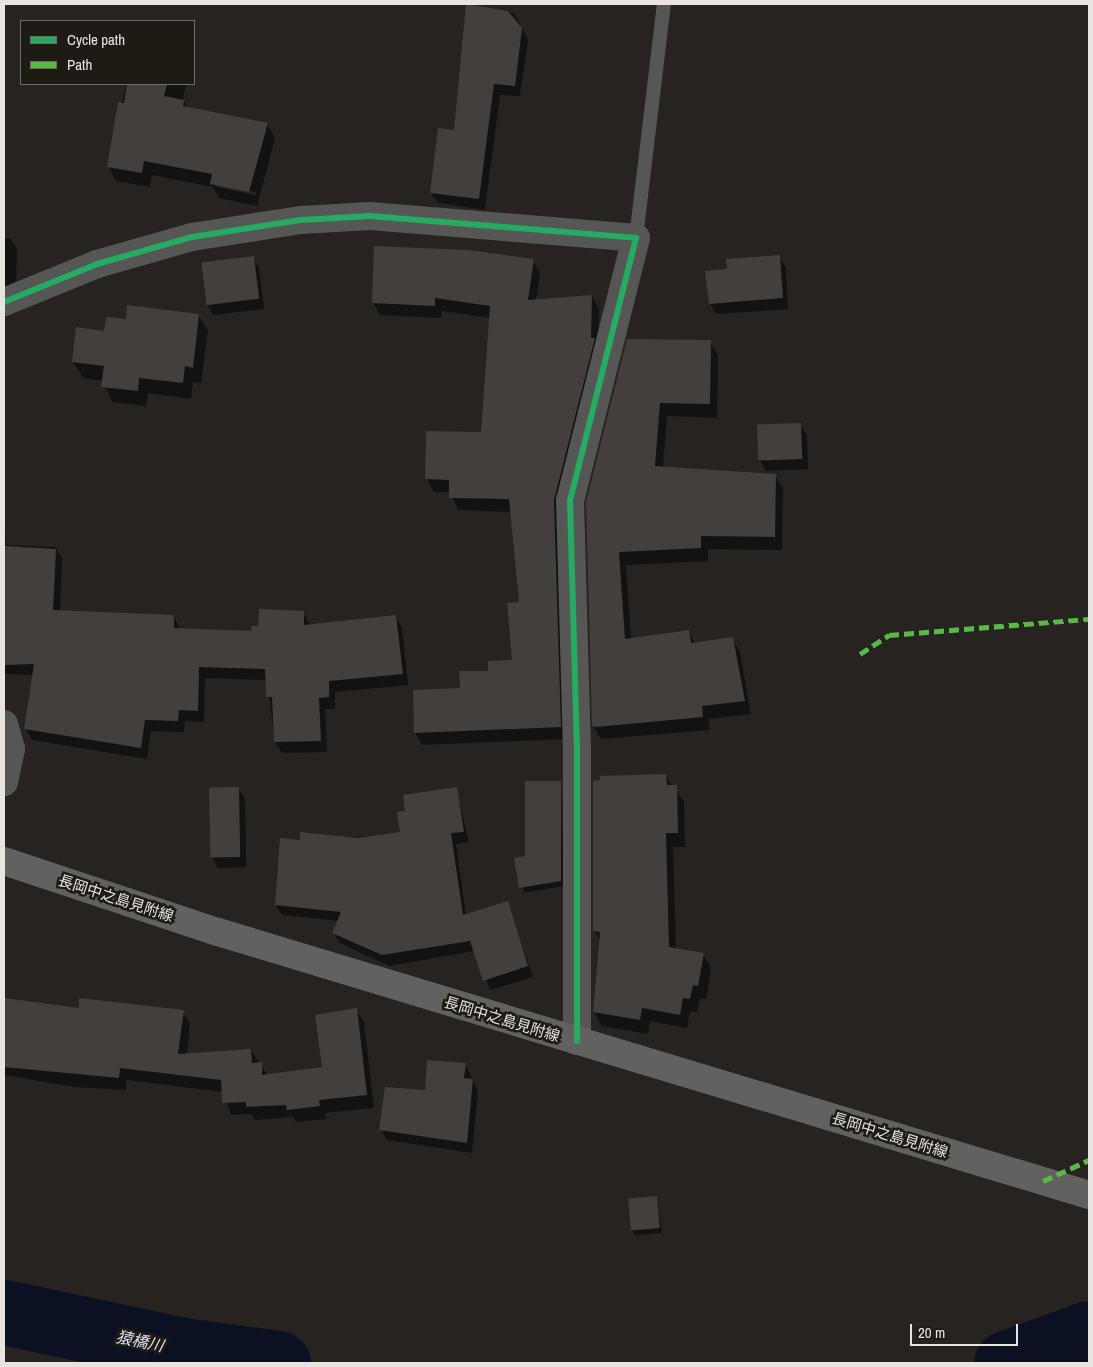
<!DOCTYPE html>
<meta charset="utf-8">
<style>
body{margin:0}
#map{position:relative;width:1093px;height:1367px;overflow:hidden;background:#262320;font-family:"Archivo Narrow","Noto Sans JP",sans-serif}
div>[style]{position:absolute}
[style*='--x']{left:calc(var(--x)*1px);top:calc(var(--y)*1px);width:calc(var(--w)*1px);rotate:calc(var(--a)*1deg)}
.shadow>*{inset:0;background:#0007}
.river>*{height:65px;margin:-32.5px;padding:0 32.5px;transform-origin:32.5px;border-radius:32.5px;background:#0b1123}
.building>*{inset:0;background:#423f3d;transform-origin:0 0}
.lane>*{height:14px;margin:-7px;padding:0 7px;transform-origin:7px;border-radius:7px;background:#565655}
.street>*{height:28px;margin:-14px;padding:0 14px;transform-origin:14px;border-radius:14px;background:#565655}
.secondary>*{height:28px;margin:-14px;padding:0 14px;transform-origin:14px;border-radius:14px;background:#62615f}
.quiet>*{height:5px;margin-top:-2.5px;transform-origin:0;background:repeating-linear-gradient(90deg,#58b947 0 10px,transparent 0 15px)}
.cycleway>*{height:6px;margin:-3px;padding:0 3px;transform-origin:3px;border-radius:3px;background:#26ab63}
span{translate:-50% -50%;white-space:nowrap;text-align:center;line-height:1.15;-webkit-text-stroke:5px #1e1b14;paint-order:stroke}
.street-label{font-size:15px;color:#e8e5e1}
.water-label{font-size:16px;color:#dae2f6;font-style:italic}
.frame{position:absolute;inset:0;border:5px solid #e8e5e1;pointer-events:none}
.legend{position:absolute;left:20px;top:20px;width:175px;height:65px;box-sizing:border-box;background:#1e1b14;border:1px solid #6f6c66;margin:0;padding:6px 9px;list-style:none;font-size:15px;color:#e8e5e1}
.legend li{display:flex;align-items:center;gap:10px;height:25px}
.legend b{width:25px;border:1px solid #6f6c66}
.scale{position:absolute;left:910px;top:1324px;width:108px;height:22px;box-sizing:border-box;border:2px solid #e8e5e1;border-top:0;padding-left:6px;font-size:15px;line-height:18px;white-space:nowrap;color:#e8e5e1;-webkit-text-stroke:4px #1e1b14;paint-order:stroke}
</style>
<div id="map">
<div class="shadow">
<div style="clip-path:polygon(467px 5px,514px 13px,528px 39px,520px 96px,500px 95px,485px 210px,438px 203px,431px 193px,455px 132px)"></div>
<div style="clip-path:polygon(evenodd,126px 84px,186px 84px,183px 100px,188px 108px,267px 124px,275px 138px,257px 206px,219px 198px,213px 187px,152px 175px,150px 187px,116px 181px,108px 166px,126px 84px,217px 184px,256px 192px,255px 195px,217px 187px,217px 184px)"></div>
<div style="clip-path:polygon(4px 238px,10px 238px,17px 249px,16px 290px,4px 290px)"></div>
<div style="clip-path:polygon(253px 257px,259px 268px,264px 309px,213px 315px,207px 304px)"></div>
<div style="clip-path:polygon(779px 257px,786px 267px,788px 309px,716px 314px,710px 303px,729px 271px)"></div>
<div style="clip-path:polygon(533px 261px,540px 273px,536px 300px,592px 296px,599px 309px,598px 346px,561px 514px,567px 739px,422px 745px,415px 733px,461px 690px,514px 662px,521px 603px,512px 512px,458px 510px,450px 492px,434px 492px,427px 479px,428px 432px,482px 433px,491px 318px,442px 311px,441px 318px,380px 315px,373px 303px)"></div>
<div style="clip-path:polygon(198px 315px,208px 331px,201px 383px,193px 382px,191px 399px,148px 393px,146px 406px,112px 402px,103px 381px,83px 378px,73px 362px,127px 320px)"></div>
<div style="clip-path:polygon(628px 340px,710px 342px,718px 355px,717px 418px,667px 416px,663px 467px,775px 476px,783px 489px,782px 550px,708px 549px,708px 561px,626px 565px,631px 639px,689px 632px,695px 643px,732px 639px,740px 652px,751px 714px,708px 719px,710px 730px,601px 739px,593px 726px)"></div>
<div style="clip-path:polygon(800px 425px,807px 435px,808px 469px,766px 471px,760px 460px)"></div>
<div style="clip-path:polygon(4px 489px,6px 545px,55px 547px,62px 558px,60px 612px,174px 617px,180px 630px,253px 632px,303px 612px,310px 625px,396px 617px,402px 628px,408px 685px,335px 692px,335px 709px,325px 709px,327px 752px,282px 753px,275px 742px,267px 680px,205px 678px,204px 722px,185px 721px,184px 732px,151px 731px,147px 759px,32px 740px,25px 728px,34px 675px,4px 674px)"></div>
<div style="clip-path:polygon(665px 775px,684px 801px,685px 847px,673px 847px,676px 949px,703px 954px,711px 968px,706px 999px,700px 998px,697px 1012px,690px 1011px,687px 1028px,650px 1021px,648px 1034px,602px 1026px,594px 1011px,601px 942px,594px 931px)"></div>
<div style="clip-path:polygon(561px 782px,564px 886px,523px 893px,526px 857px)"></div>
<div style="clip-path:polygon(238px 788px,245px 799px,246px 867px,218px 868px,212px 857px)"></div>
<div style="clip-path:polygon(456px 788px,469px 842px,456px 844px,466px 915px,507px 903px,533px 977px,490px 990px,475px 951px,389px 966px,340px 943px,334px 933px,339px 921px,282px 915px,276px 905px,301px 842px,401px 833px,406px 812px)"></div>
<div style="clip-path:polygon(4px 999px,80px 1009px,183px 1012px,190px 1024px,187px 1055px,251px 1050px,268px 1076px,323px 1068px,356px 1010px,364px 1022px,374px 1108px,325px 1113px,326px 1119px,296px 1122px,293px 1117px,255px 1120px,252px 1114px,231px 1115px,223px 1092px,126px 1080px,126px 1090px,74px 1087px,4px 1075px)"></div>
<div style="clip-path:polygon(465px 1064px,478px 1091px,472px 1153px,387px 1140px,381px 1129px)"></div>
<div style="clip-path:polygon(657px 1197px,662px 1233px,635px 1235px,632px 1230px)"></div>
</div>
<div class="river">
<div style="--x:4;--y:1312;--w:183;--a:12"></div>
<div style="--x:183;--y:1350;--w:96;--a:7.8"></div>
<div style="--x:1006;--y:1363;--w:88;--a:-19.9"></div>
</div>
<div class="building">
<div style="clip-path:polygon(466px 4px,508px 11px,522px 28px,515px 86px,494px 84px,479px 199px,430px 193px,438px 128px,454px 130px)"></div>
<div style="clip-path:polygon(127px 84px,167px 84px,164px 96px,184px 100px,183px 106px,268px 123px,249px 192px,210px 184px,212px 174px,144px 161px,142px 173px,107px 167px,118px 102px,124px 103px)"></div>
<div style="clip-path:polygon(374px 246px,468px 250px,534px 259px,528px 300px,592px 295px,591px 338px,595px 338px,554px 500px,561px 727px,414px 733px,413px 690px,460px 688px,459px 671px,488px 671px,488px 661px,512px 660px,507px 603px,519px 602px,509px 499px,449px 498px,449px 480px,425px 479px,426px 431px,481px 432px,490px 306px,435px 298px,435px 306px,372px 303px)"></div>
<div style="clip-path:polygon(780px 255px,783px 298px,709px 304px,705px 271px,727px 269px,726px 259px)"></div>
<div style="left:254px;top:256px;width:43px;height:53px;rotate:83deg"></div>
<div style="clip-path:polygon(127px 305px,199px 314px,193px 368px,185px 366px,183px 383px,139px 378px,138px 391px,101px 387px,104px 366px,72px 362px,76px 327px,104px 331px,106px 317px,126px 319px)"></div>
<div style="clip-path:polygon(627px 339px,711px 340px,710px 404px,660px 403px,655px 466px,776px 474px,775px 537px,701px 536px,701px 548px,619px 552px,625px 639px,689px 630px,691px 643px,733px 637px,745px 701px,702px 706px,703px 717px,596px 727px,592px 726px,586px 502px)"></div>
<div style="left:801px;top:423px;width:36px;height:44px;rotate:88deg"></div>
<div style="clip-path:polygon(4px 546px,56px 549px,53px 610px,174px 615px,174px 628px,251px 631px,252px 626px,258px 626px,259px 609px,304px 611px,304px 625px,396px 615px,403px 674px,329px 681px,329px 697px,319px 698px,321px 741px,274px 742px,272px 697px,266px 697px,265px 669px,199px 667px,198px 711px,179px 710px,178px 721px,145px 720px,141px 748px,24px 729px,34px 664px,4px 665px)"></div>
<div style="clip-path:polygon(666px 774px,667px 785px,677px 785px,678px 833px,666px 833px,669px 947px,704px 953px,698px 986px,693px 985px,690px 999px,683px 998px,680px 1015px,642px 1008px,640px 1020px,593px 1012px,600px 932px,593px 931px,593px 781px,600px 780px,600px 776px)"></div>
<div style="clip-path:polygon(525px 781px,561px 781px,561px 881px,519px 888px,514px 858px,525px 856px)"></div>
<div style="left:239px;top:787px;width:70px;height:30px;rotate:89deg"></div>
<div style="clip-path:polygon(457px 787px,464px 832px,451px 833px,463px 915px,508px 901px,528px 966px,483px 981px,470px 941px,382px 955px,332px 933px,341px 912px,275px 905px,280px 838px,300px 840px,300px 832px,357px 838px,400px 832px,397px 812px,405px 811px,403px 795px)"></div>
<div style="clip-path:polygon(4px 998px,79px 1008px,79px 998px,184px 1010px,178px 1054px,251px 1049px,252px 1063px,262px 1062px,262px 1075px,322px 1067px,315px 1015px,357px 1008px,367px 1095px,319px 1100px,320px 1106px,287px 1110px,286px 1105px,246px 1107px,246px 1102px,222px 1103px,221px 1080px,120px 1068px,119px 1078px,4px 1067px)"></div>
<div style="clip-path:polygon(427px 1060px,466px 1063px,464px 1078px,473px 1079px,467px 1143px,379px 1130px,385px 1087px,425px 1090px)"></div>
<div style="left:657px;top:1196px;width:32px;height:29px;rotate:85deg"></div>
</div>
<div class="lane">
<div style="--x:636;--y:238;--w:236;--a:-83.2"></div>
</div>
<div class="street">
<div style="--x:4;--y:302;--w:100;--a:-22.2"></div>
<div style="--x:97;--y:264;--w:99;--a:-15.9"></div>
<div style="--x:192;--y:237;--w:110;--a:-8.9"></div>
<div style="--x:301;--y:220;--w:69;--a:-3.3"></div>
<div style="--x:370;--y:216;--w:267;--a:4.7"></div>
<div style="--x:636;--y:238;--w:270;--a:104.1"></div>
<div style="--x:570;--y:500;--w:245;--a:88.4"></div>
<div style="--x:577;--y:745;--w:296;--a:90"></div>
<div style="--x:4;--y:724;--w:26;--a:74"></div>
<div style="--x:11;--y:749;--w:34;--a:102"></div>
</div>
<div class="secondary">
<div style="--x:4;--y:861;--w:225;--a:18.4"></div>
<div style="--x:218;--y:932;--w:910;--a:16.8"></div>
</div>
<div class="quiet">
<div style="--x:860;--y:654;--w:35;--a:-33"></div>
<div style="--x:889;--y:635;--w:201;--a:-4.6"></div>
<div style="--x:1043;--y:1181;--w:51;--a:-24.5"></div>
</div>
<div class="cycleway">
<div style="--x:4;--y:302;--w:100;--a:-22.2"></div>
<div style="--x:97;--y:264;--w:99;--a:-15.9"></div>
<div style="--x:192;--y:237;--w:110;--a:-8.9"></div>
<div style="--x:301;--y:220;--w:69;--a:-3.3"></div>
<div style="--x:370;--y:216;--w:267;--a:4.7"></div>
<div style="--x:636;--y:238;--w:270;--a:104.1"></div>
<div style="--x:570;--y:500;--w:245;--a:88.4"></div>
<div style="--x:577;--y:745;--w:296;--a:90"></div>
</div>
<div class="street-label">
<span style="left:116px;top:898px;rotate:18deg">長岡中之島見附線</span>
<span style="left:502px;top:1019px;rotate:17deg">長岡中之島見附線</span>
<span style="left:890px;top:1135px;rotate:17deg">長岡中之島見附線</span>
</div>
<div class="water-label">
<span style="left:140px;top:1341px;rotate:12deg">猿橋川</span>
</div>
<div class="frame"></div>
<ul class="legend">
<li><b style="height:6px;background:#26ab63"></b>Cycle path</li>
<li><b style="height:6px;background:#58b947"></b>Path</li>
</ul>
<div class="scale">20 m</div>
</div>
